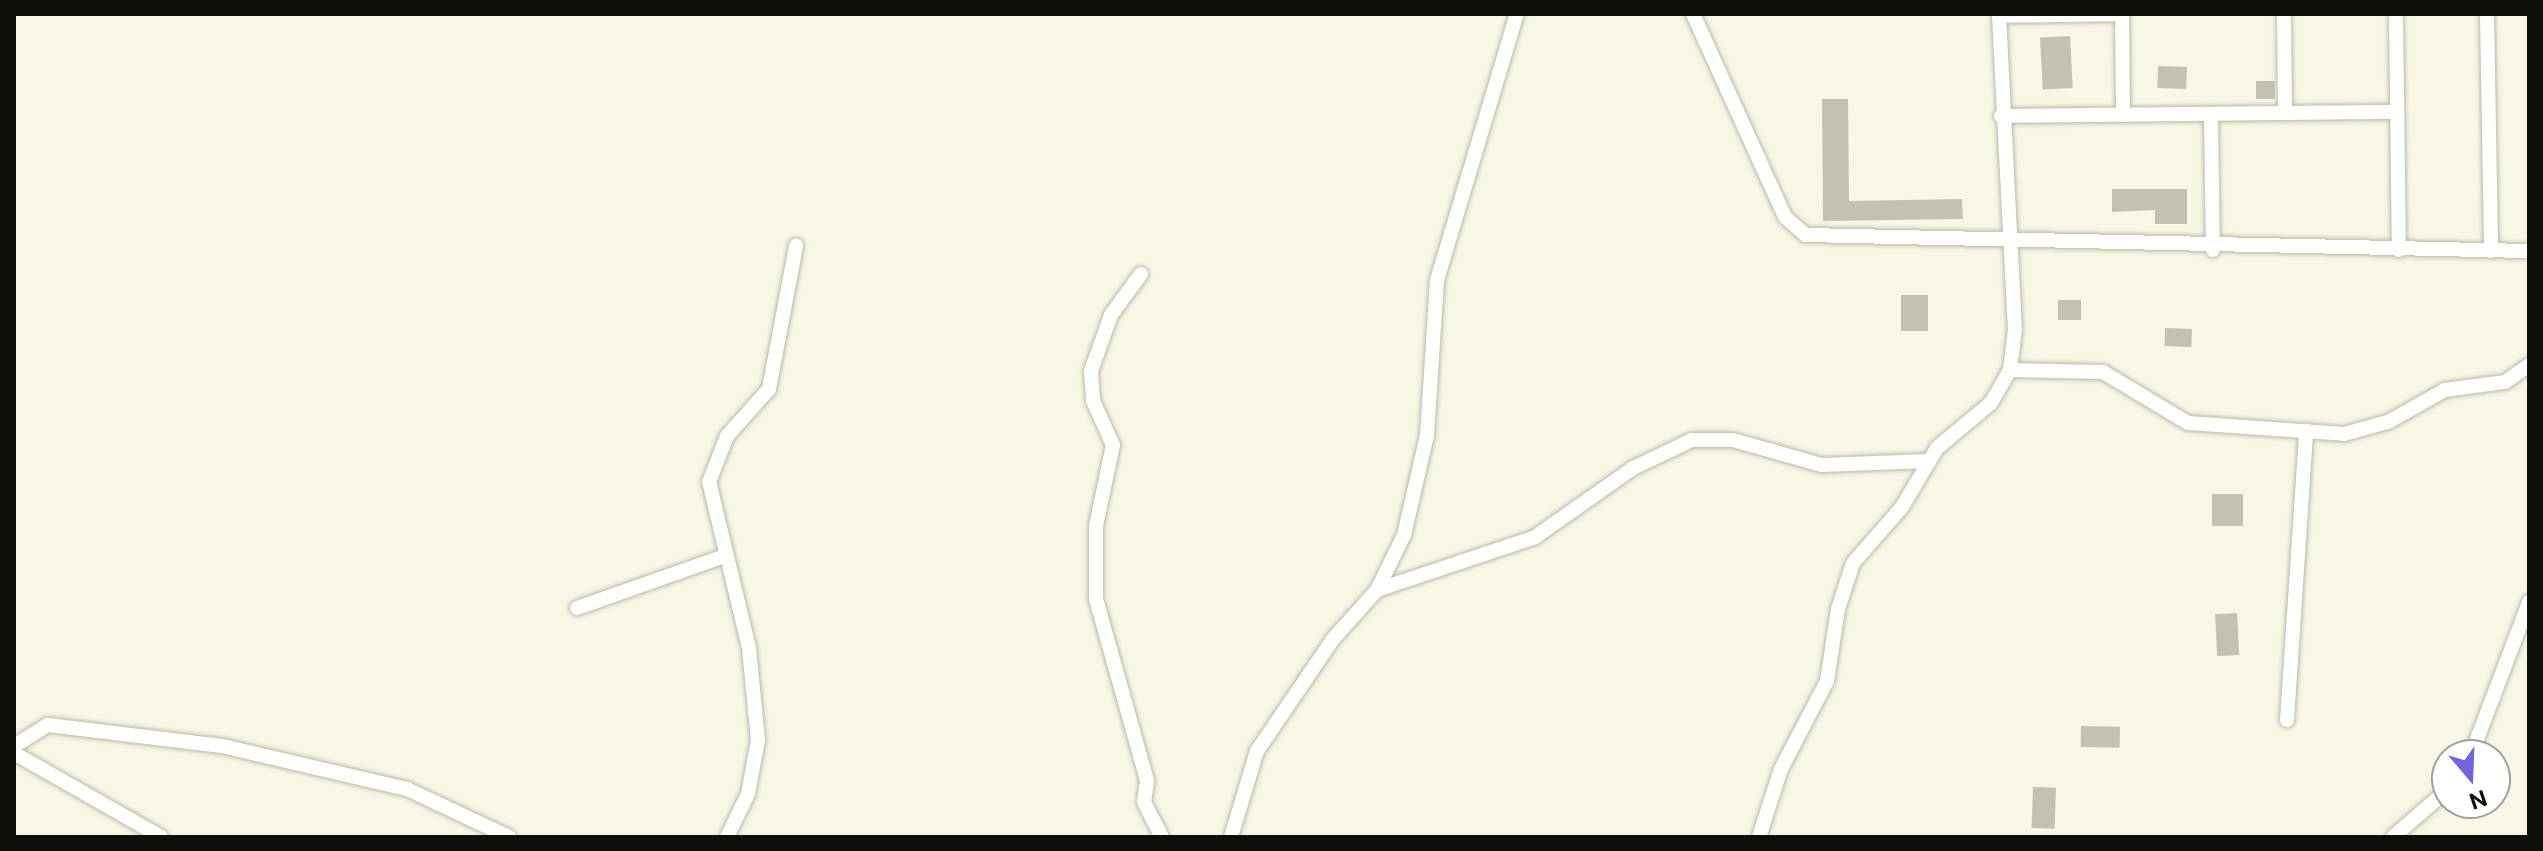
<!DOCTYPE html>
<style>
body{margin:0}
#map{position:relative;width:2543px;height:851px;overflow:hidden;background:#f8f7e5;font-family:"Public Sans",sans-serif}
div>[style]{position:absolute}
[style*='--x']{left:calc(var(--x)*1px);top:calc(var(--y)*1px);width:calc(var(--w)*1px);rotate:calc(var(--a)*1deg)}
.building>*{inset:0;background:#c3c2b0;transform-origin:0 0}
.roads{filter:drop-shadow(0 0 2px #babaa8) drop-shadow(0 0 2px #babaa8)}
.minor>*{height:14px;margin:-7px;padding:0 7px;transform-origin:7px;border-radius:7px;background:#fff}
span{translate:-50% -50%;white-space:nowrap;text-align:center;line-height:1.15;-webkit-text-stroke:7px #fff;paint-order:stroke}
.frame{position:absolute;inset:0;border:16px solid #0f0f09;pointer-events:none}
.north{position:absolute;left:2431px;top:739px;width:80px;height:80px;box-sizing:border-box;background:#fff;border:2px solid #9f9f9d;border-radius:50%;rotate:161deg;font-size:22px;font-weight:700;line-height:32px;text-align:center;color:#0f0f09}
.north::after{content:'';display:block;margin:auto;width:28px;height:36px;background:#7264de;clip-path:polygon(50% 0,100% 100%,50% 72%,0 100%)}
</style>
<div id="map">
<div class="building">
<div style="left:2070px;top:36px;width:52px;height:30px;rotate:87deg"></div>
<div style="left:2158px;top:66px;width:29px;height:22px;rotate:2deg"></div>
<div style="left:2275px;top:81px;width:18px;height:19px;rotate:90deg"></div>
<div style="clip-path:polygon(1822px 99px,1848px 99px,1849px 201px,1962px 199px,1963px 219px,1823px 221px)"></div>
<div style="clip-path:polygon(2112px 189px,2187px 189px,2187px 224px,2155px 224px,2155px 210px,2112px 212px)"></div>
<div style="left:1901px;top:295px;width:27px;height:36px"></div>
<div style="left:2081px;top:300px;width:20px;height:23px;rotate:90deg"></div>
<div style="left:2165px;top:328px;width:27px;height:18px;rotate:2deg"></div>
<div style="left:2212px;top:494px;width:31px;height:32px"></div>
<div style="left:2237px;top:613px;width:42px;height:22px;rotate:87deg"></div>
<div style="left:2081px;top:726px;width:39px;height:21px;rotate:1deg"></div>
<div style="left:2033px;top:787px;width:23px;height:41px;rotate:2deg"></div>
</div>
<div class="roads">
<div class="minor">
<div style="--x:1693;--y:14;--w:223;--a:65.6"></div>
<div style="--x:1785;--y:217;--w:28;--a:41"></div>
<div style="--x:1806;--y:235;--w:723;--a:1.27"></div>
<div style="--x:2122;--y:14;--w:101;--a:89.4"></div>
<div style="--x:2284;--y:14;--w:99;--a:89.4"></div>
<div style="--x:2396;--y:14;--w:236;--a:89.3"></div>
<div style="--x:2487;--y:14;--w:237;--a:89"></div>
<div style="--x:1999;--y:16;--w:123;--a:-0.9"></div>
<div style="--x:2211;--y:114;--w:136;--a:89.2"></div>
<div style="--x:2001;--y:116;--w:396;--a:-0.6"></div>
<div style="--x:1141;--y:274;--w:51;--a:126.2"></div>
<div style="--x:1111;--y:315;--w:59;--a:109.7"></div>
<div style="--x:1091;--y:371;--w:30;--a:86"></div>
<div style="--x:1093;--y:401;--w:48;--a:65.6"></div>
<div style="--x:1113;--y:445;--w:83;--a:101.9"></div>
<div style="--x:1096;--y:526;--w:73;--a:90"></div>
<div style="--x:1096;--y:599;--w:189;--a:74.3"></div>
<div style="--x:1147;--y:781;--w:21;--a:98"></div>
<div style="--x:1144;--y:802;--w:39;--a:63"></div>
<div style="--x:2010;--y:370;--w:93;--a:1.2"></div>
<div style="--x:2103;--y:372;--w:99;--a:31"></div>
<div style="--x:2188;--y:423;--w:156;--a:4"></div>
<div style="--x:2344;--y:434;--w:46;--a:-15.3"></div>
<div style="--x:2388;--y:422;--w:65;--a:-29.3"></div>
<div style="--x:2445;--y:390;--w:61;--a:-7.6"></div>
<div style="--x:2505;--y:382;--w:29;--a:-35"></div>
<div style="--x:1377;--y:590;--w:167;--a:-18.5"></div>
<div style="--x:1535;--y:537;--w:120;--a:-35.1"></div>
<div style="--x:1633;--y:468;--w:65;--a:-25.4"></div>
<div style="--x:1692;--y:440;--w:41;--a:0"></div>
<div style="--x:1733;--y:440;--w:92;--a:15.7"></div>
<div style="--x:1822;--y:465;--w:106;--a:-2.2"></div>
<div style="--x:577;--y:608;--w:154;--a:-19.4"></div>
<div style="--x:2287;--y:720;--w:290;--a:-86.2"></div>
<div style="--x:14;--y:746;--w:40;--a:-32"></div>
<div style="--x:48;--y:725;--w:175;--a:6.9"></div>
<div style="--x:222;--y:746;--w:190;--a:13.1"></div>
<div style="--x:407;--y:789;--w:113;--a:25.2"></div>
<div style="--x:14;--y:753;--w:169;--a:29.7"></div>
<div style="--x:2471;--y:755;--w:164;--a:-69.2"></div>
<div style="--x:727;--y:837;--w:48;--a:-64"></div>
<div style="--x:748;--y:794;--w:55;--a:-79.5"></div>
<div style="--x:758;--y:740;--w:92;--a:-95.6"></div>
<div style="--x:749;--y:648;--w:171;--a:-103.5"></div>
<div style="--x:709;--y:482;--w:49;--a:-68.6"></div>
<div style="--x:727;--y:436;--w:63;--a:-48.2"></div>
<div style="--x:769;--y:389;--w:146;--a:-79.3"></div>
<div style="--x:1231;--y:837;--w:90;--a:-73.2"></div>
<div style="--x:1257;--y:751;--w:135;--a:-55.8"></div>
<div style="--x:1333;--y:639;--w:66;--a:-48.1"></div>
<div style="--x:1377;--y:590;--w:61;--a:-63.9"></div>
<div style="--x:1404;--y:535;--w:103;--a:-77"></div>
<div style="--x:1427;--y:435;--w:155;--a:-86.3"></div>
<div style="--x:1437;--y:280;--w:278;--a:-73.3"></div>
<div style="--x:1759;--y:837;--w:71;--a:-72.1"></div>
<div style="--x:1781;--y:769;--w:99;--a:-62.4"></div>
<div style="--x:1827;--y:681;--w:73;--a:-81.3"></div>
<div style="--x:1838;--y:609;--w:48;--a:-71.9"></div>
<div style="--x:1853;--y:563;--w:74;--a:-48.8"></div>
<div style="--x:1902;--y:507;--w:69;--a:-59.3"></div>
<div style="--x:1937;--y:448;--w:70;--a:-39.8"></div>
<div style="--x:1991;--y:403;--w:38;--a:-60"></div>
<div style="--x:2010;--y:370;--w:39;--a:-83"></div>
<div style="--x:2015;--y:331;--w:317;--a:-92.9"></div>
<div style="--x:2393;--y:837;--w:72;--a:-41"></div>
</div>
</div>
<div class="frame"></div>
<div class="north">N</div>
</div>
